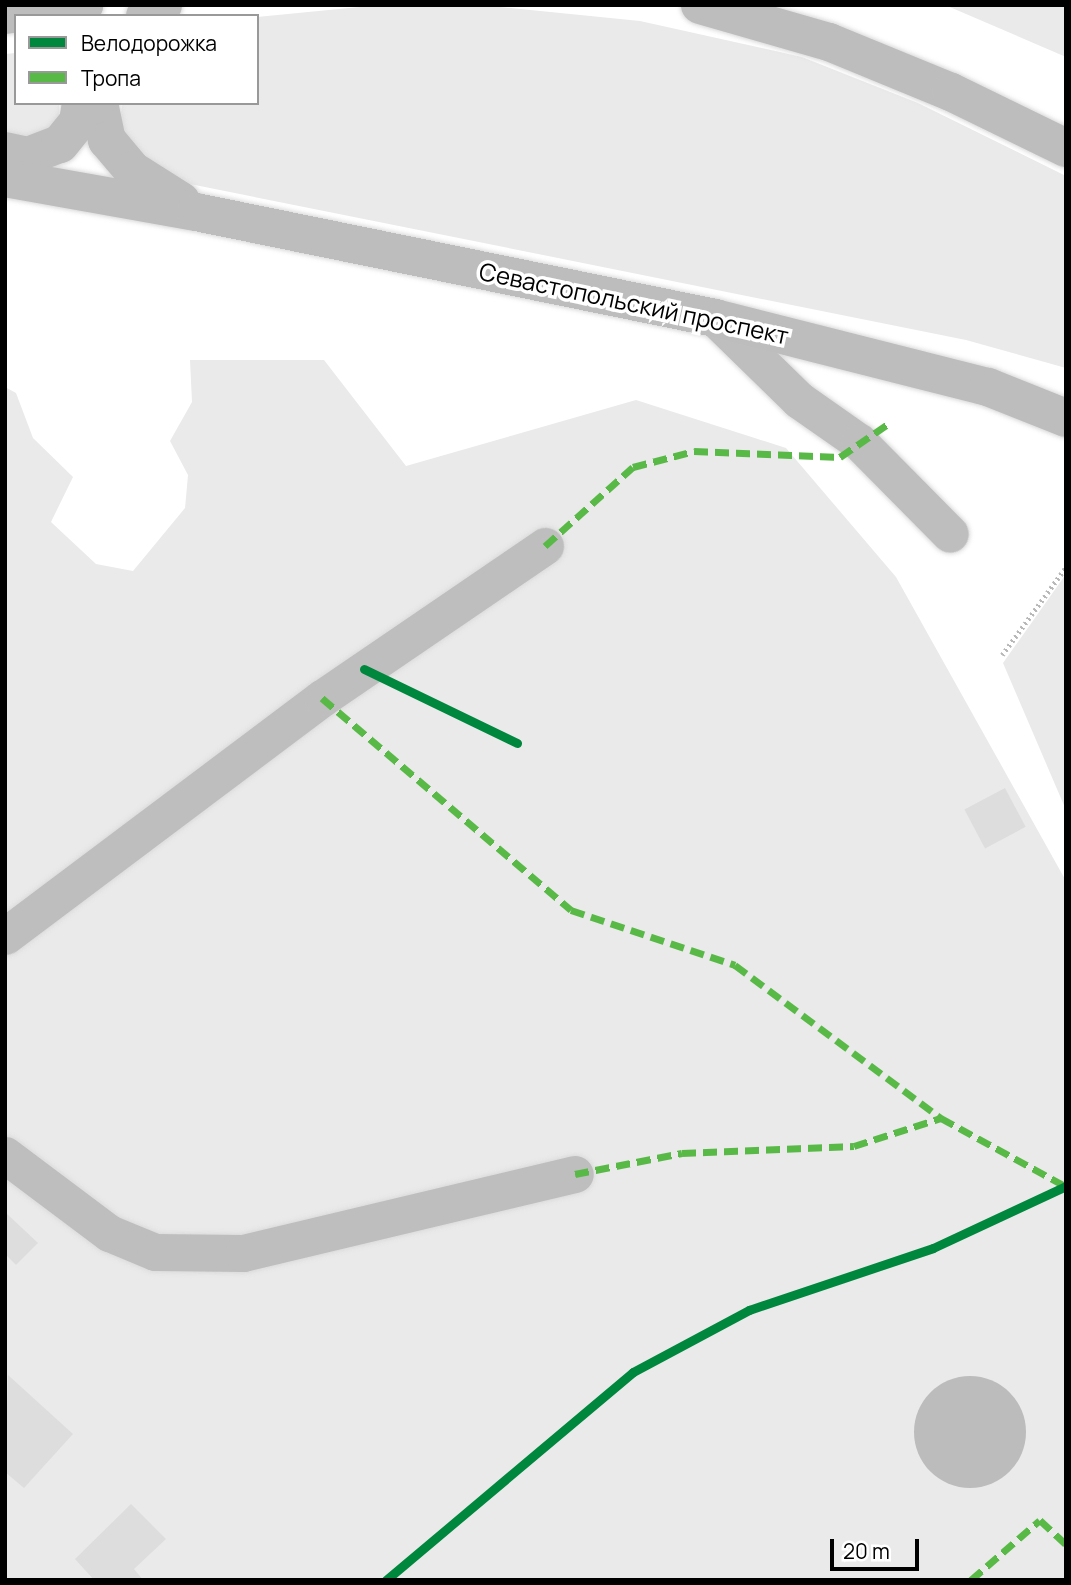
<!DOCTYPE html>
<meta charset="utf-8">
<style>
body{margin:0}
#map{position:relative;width:1071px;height:1585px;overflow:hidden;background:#fff;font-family:Manrope,sans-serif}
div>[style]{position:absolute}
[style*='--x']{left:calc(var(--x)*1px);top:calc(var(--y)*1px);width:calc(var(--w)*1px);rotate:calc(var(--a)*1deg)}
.green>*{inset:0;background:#eaeaea}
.water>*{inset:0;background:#bcbcbc}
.round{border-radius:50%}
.building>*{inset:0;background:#ddd;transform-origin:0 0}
.path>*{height:4.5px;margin-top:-2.25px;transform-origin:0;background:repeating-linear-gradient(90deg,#b8b8b8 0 2px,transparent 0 5.5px)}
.roads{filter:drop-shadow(0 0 2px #dbdbdb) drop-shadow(0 0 2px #dbdbdb)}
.minor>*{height:37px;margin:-18.5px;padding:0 18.5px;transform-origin:18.5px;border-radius:18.5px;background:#bebebe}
.major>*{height:38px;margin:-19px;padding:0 19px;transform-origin:19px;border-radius:19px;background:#bdbdbd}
.quiet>*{height:7px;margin-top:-3.5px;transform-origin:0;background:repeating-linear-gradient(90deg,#58b947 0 14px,transparent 0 21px)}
.cycleway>*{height:9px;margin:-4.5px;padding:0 4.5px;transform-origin:4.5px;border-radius:4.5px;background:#00873e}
span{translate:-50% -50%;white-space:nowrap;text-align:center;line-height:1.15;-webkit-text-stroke:7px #fff;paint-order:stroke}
.street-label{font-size:24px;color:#000}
.frame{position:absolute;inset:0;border:7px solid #000;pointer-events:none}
.legend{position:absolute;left:14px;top:14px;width:245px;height:91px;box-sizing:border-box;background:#fff;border:2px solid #999;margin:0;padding:9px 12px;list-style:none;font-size:21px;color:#000}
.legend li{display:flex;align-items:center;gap:14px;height:35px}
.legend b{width:35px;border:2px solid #999}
.scale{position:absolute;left:830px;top:1539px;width:89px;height:32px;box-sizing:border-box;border:4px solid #000;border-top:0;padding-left:9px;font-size:21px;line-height:24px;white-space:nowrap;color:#000;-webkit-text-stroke:5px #fff;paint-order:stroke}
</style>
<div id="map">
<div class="green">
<div style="clip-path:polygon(380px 5px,480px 5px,640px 21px,802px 57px,918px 103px,1066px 176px,1066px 368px,966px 340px,170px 180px,149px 171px,120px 129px,122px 103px,257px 103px,257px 17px)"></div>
<div style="clip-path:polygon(945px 5px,1066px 5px,1066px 57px)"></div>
<div style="clip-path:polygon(16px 53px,16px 103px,59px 103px,59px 117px,41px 140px,5px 139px,5px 54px)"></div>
<div style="clip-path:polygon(190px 360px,324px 360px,406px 466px,636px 400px,786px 448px,896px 577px,1066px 881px,1066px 1580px,5px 1580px,5px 387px,16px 393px,33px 438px,73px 477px,51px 522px,96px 564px,133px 571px,185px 508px,188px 475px,170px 441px,192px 402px)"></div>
<div style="clip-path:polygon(1066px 574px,1066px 810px,1003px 663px)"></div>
</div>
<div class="water">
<div class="round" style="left:914px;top:1376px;width:112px;height:112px"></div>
</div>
<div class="building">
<div style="left:1005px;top:788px;width:44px;height:46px;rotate:62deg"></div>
<div style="clip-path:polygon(5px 1212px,38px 1243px,16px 1265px,5px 1254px)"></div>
<div style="clip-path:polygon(8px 1375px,73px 1434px,24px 1488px,5px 1472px)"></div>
<div style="clip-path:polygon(131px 1504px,166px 1539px,134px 1569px,143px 1580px,94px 1580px,75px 1559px)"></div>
</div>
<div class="path">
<div style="--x:1002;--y:655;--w:109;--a:-54"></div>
<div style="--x:397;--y:685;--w:133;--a:25.8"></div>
<div style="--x:386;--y:1580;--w:323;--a:-40.1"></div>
<div style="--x:633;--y:1372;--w:132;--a:-28.1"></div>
<div style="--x:749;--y:1310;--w:194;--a:-18.6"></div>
<div style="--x:933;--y:1248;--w:147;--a:-25"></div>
</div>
<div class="roads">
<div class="minor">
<div style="--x:715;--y:318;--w:117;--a:44.3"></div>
<div style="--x:799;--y:400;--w:73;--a:35"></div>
<div style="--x:859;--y:442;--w:129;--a:45.3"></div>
<div style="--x:5;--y:936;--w:396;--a:-36.9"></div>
<div style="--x:322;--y:698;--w:270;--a:-34.3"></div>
<div style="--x:5;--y:1155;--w:130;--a:36.9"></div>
<div style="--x:109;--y:1233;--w:50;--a:22.4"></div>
<div style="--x:155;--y:1252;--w:88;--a:0.7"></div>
<div style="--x:243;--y:1253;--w:341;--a:-13.4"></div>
</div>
<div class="major">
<div style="--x:700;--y:5;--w:134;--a:16"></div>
<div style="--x:829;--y:42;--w:132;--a:22.3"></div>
<div style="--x:951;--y:92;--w:128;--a:26"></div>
<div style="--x:5;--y:15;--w:80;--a:-7.2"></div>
<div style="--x:145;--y:16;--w:21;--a:-31"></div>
<div style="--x:99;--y:103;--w:38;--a:78"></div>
<div style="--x:107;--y:140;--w:39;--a:50"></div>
<div style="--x:132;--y:170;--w:58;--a:32.3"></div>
<div style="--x:5;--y:151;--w:24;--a:12"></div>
<div style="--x:28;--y:156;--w:34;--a:-21"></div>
<div style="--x:60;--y:144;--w:28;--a:-51"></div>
<div style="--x:78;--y:122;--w:19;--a:-81"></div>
<div style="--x:5;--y:178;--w:194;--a:10.1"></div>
<div style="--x:196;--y:212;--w:530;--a:11.54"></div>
<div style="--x:715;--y:318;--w:282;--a:14.2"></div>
<div style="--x:988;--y:387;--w:84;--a:21.7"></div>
</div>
</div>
<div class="quiet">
<div style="--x:545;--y:546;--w:118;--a:-41.9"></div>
<div style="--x:633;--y:467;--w:63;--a:-14.7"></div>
<div style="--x:694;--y:451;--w:146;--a:2.4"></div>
<div style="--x:840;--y:457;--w:58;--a:-34.5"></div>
<div style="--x:322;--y:698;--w:327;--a:40.4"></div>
<div style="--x:571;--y:910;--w:173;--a:18.5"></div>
<div style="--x:735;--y:965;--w:257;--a:36.6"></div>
<div style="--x:575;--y:1174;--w:109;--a:-11.1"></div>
<div style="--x:682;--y:1153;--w:172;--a:-2.3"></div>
<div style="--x:854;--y:1146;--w:91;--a:-17.8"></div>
<div style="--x:941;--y:1118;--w:141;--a:28.7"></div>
<div style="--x:971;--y:1580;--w:91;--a:-41"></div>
<div style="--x:1040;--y:1520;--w:35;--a:43"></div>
</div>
<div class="cycleway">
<div style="--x:364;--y:669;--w:170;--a:25.8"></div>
<div style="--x:386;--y:1580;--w:323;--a:-40.1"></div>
<div style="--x:633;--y:1372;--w:132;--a:-28.1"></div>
<div style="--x:749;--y:1310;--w:194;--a:-18.6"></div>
<div style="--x:933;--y:1248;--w:147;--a:-25"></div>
</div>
<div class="street-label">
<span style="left:634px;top:303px;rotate:12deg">Севастопольский проспект</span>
</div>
<div class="frame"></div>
<ul class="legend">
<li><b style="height:9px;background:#00873e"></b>Велодорожка</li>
<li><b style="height:9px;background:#58b947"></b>Тропа</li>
</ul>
<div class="scale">20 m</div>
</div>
